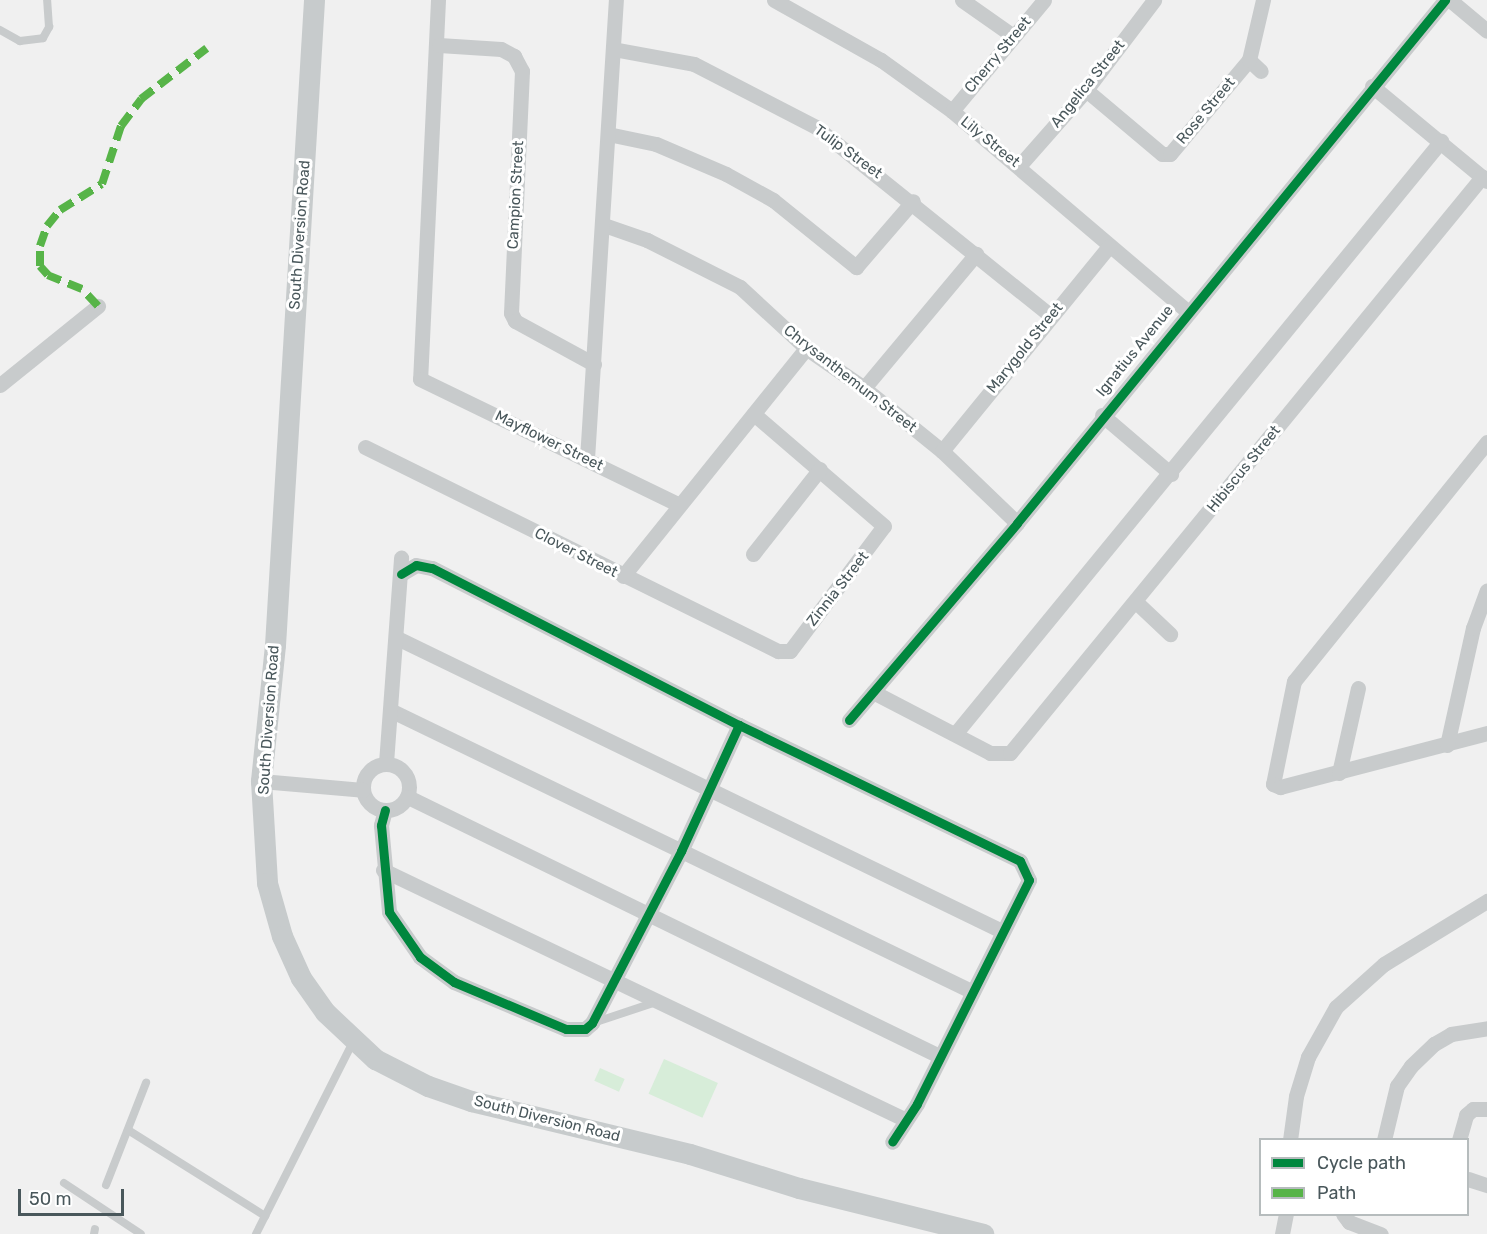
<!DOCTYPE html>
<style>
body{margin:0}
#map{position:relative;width:1487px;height:1234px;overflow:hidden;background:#f0f0f0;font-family:Rubik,sans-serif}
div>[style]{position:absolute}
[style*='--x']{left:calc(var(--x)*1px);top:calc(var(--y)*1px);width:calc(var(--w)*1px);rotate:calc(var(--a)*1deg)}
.green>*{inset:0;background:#d7edd9;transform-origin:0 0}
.lane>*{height:8px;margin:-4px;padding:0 4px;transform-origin:4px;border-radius:4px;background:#c8cbcc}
.street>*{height:15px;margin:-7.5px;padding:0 7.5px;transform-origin:7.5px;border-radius:7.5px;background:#c8cbcc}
.street>.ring{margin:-7.5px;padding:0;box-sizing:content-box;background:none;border:15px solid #c8cbcc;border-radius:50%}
.secondary>*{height:21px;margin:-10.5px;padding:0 10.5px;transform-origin:10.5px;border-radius:10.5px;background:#c7cbcc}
.quiet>*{height:8px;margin-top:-4px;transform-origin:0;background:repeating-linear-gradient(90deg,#57b448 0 15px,transparent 0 23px)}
.cycleway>*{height:9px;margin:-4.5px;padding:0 4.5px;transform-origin:4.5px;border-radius:4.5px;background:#00873e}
span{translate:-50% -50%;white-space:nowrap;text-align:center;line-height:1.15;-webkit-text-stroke:6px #fff;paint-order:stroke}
.street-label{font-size:15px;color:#49575b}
.legend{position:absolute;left:1259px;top:1138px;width:210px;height:78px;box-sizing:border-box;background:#fff;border:2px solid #b6bcbd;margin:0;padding:8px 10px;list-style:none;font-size:18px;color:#49575b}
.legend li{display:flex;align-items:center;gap:12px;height:30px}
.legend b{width:30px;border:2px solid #b6bcbd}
.scale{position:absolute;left:18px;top:1189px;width:106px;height:27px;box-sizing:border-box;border:3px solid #49575b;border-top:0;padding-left:8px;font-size:18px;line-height:21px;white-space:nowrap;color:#49575b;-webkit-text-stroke:4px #fff;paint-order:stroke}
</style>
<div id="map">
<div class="green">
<div style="left:664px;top:1059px;width:59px;height:38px;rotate:24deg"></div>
<div style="left:600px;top:1068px;width:27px;height:14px;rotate:24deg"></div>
</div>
<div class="lane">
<div style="--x:0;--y:30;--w:23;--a:29"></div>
<div style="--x:20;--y:41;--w:23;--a:-7"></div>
<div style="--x:43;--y:38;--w:13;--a:-61"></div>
<div style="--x:49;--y:27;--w:27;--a:-94"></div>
<div style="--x:593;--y:1023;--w:66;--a:-18.4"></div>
<div style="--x:128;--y:1130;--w:162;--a:32.1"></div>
<div style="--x:64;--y:1183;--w:92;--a:33.5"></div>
<div style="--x:106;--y:1185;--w:110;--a:-68.6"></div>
<div style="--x:94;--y:1234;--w:5;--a:-79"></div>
<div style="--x:256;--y:1234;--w:217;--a:-63.2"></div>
</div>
<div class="street">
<div style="--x:438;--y:0;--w:379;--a:92.7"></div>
<div style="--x:420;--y:379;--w:287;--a:25.9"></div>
<div style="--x:774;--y:0;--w:123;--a:29.3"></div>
<div style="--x:881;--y:60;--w:87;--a:35.7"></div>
<div style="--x:952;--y:111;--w:309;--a:40.4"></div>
<div style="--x:962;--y:0;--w:62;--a:35.2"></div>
<div style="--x:1450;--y:0;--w:48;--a:40"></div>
<div style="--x:439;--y:45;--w:62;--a:3.7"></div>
<div style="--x:501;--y:49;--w:15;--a:28"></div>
<div style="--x:514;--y:56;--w:17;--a:62"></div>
<div style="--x:522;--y:71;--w:242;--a:92.6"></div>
<div style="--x:511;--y:313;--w:9;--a:63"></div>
<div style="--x:515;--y:321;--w:90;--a:28.6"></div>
<div style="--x:613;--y:49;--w:82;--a:10.5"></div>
<div style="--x:694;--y:64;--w:137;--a:27.3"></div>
<div style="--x:816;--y:127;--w:302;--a:38.8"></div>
<div style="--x:1249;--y:60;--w:16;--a:43"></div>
<div style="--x:1372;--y:86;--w:149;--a:39.6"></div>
<div style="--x:1086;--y:90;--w:99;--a:40.1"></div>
<div style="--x:1162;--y:154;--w:8;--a:0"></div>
<div style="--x:1170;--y:154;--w:123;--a:-50"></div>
<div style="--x:1249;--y:60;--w:62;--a:-76.9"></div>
<div style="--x:952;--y:111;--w:144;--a:-50.3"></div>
<div style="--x:608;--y:134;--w:49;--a:11.8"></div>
<div style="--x:656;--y:144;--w:76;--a:23.2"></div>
<div style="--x:726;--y:174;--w:54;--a:29"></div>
<div style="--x:773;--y:200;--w:107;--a:38.9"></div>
<div style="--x:856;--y:267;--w:87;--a:-49.2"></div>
<div style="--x:1019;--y:166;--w:101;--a:-48.6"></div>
<div style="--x:1086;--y:90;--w:113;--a:-52.9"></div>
<div style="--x:604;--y:225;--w:46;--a:19.2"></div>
<div style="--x:647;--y:240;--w:104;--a:26.8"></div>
<div style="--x:740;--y:287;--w:90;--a:42.7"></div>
<div style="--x:806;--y:348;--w:70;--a:34.6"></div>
<div style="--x:864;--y:388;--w:100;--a:38.9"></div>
<div style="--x:942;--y:451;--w:104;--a:43.8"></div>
<div style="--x:0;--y:385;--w:126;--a:-38.9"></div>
<div style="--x:864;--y:388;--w:175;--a:-50.1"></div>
<div style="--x:1102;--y:415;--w:91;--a:40.5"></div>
<div style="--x:1487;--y:442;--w:307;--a:128.9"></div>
<div style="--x:1294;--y:681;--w:105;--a:101.5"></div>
<div style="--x:1273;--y:784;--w:8;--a:23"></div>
<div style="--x:1280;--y:787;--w:214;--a:-14.6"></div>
<div style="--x:365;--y:447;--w:461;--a:26.3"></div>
<div style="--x:778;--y:651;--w:12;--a:0"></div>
<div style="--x:790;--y:651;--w:156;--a:-53.1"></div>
<div style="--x:884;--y:526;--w:172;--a:-139.3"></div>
<div style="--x:942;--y:451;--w:264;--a:-50.8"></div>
<div style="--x:587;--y:459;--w:460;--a:-86.4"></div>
<div style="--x:753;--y:554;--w:108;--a:-51.8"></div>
<div style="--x:401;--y:574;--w:17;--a:-31"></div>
<div style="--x:416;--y:565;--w:16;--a:11"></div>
<div style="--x:432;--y:568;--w:345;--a:27.1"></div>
<div style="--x:739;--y:725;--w:312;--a:25.8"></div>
<div style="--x:1020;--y:861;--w:21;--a:65"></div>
<div style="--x:1029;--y:880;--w:250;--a:116.6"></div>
<div style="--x:917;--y:1104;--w:45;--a:123.3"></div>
<div style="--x:623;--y:576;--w:292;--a:-51.2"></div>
<div style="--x:1136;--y:602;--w:47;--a:43.3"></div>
<div style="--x:397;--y:638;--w:672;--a:25.84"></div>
<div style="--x:873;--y:692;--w:132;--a:27.5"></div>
<div style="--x:990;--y:753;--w:20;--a:0"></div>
<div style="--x:1010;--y:753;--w:745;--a:-50.67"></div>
<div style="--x:392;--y:711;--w:645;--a:25.81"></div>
<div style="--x:849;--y:720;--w:259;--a:-49.5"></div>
<div style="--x:1017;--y:523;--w:676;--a:-50.7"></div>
<div style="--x:955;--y:734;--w:767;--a:-50.66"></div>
<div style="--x:1447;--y:745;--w:120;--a:-77.5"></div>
<div style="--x:1473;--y:628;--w:40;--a:-69.8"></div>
<div style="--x:386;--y:763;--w:206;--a:-85.8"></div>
<div class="ring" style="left:363px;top:764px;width:31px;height:31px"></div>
<div style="--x:1339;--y:773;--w:87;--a:-77.4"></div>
<div style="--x:261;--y:781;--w:102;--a:5"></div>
<div style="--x:408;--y:797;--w:591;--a:26"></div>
<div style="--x:385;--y:810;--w:16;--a:105"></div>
<div style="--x:381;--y:825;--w:87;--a:84.7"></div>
<div style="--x:389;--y:912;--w:55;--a:55.4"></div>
<div style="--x:420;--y:957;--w:42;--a:36.3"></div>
<div style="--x:454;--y:982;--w:121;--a:22.8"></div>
<div style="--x:566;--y:1029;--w:19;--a:0"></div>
<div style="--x:585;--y:1029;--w:9;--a:-41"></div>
<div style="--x:592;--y:1023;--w:194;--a:-62.6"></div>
<div style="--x:681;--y:851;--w:139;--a:-65.3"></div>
<div style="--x:383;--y:870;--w:577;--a:25.54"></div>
<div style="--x:1290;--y:1140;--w:44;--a:-82.2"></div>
<div style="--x:1296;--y:1096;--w:41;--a:-72.9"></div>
<div style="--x:1308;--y:1057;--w:57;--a:-60.8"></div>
<div style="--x:1336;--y:1007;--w:64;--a:-41.9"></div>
<div style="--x:1384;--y:964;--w:121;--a:-31.5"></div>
<div style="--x:1384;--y:1140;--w:56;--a:-76.5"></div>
<div style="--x:1397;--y:1086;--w:24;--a:-55"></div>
<div style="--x:1411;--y:1066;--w:32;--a:-44"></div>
<div style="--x:1434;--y:1044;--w:20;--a:-30"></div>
<div style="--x:1451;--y:1034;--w:36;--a:-9"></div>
<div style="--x:1459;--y:1140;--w:26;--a:-74"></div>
<div style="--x:1466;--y:1115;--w:9;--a:-41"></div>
<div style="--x:1473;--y:1109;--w:14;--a:0"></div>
<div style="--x:1468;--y:1179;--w:20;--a:18"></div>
<div style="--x:1343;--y:1214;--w:10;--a:53"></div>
<div style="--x:1349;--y:1222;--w:34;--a:21"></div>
<div style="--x:1282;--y:1234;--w:20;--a:-79"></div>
</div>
<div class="secondary">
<div style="--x:314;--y:0;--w:646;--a:93.46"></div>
<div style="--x:275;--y:645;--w:137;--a:95.9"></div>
<div style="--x:261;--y:781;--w:102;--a:86.6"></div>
<div style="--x:267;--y:883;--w:55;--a:74.2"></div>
<div style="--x:282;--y:936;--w:46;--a:65.7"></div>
<div style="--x:301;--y:978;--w:42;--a:54.8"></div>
<div style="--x:325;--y:1012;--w:69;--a:43.2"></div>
<div style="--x:375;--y:1059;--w:59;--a:27"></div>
<div style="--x:428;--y:1086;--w:46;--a:19.2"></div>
<div style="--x:471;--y:1101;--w:225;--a:13.6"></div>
<div style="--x:690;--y:1154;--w:114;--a:17.3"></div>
<div style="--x:799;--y:1188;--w:190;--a:14"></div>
</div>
<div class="quiet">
<div style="--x:98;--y:306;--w:23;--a:-133"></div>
<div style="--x:82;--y:289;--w:37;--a:-158"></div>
<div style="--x:48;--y:275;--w:12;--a:-132"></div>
<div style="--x:40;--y:266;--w:20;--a:-90"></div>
<div style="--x:40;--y:246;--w:21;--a:-71"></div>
<div style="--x:47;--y:226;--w:21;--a:-51"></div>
<div style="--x:60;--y:210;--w:49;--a:-31.8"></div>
<div style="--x:102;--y:184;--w:61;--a:-71.9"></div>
<div style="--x:121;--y:126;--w:34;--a:-53"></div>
<div style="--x:141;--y:99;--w:83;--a:-37.7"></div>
</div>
<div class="cycleway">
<div style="--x:401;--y:574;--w:17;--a:-31"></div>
<div style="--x:416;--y:565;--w:16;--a:11"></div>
<div style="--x:432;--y:568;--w:345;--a:27.1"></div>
<div style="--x:739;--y:725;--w:312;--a:25.8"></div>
<div style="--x:1020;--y:861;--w:21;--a:65"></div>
<div style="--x:1029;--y:880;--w:250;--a:116.6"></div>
<div style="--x:917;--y:1104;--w:45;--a:123.3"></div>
<div style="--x:849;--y:720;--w:259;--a:-49.5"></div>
<div style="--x:1017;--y:523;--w:676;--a:-50.7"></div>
<div style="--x:385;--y:810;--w:16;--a:105"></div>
<div style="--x:381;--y:825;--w:87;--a:84.7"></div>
<div style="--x:389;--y:912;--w:55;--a:55.4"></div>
<div style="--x:420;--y:957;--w:42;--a:36.3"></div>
<div style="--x:454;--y:982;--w:121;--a:22.8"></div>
<div style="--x:566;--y:1029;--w:19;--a:0"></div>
<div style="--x:585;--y:1029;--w:9;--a:-41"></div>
<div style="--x:592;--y:1023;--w:194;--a:-62.6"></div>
<div style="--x:681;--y:851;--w:139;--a:-65.3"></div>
</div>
<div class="street-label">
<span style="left:998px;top:55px;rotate:-50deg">Cherry Street</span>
<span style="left:1088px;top:84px;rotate:-51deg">Angelica Street</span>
<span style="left:1206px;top:111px;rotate:-50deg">Rose Street</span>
<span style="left:990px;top:142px;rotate:39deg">Lily Street</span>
<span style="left:848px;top:152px;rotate:36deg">Tulip Street</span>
<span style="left:516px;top:195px;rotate:-87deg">Campion Street</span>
<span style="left:300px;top:235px;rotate:-86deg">South Diversion Road</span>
<span style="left:1025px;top:348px;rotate:-51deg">Marygold Street</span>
<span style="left:1135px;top:351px;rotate:-51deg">Ignatius Avenue</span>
<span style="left:850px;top:379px;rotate:38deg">Chrysanthemum Street</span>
<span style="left:549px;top:441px;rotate:26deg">Mayflower Street</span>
<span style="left:1244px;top:469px;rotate:-51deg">Hibiscus Street</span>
<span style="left:576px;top:553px;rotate:27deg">Clover Street</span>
<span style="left:838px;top:589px;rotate:-52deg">Zinnia Street</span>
<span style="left:269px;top:720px;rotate:-86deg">South Diversion Road</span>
<span style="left:547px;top:1119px;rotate:14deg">South Diversion Road</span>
</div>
<ul class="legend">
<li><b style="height:8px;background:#00873e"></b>Cycle path</li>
<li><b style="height:8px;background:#57b448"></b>Path</li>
</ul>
<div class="scale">50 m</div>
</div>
